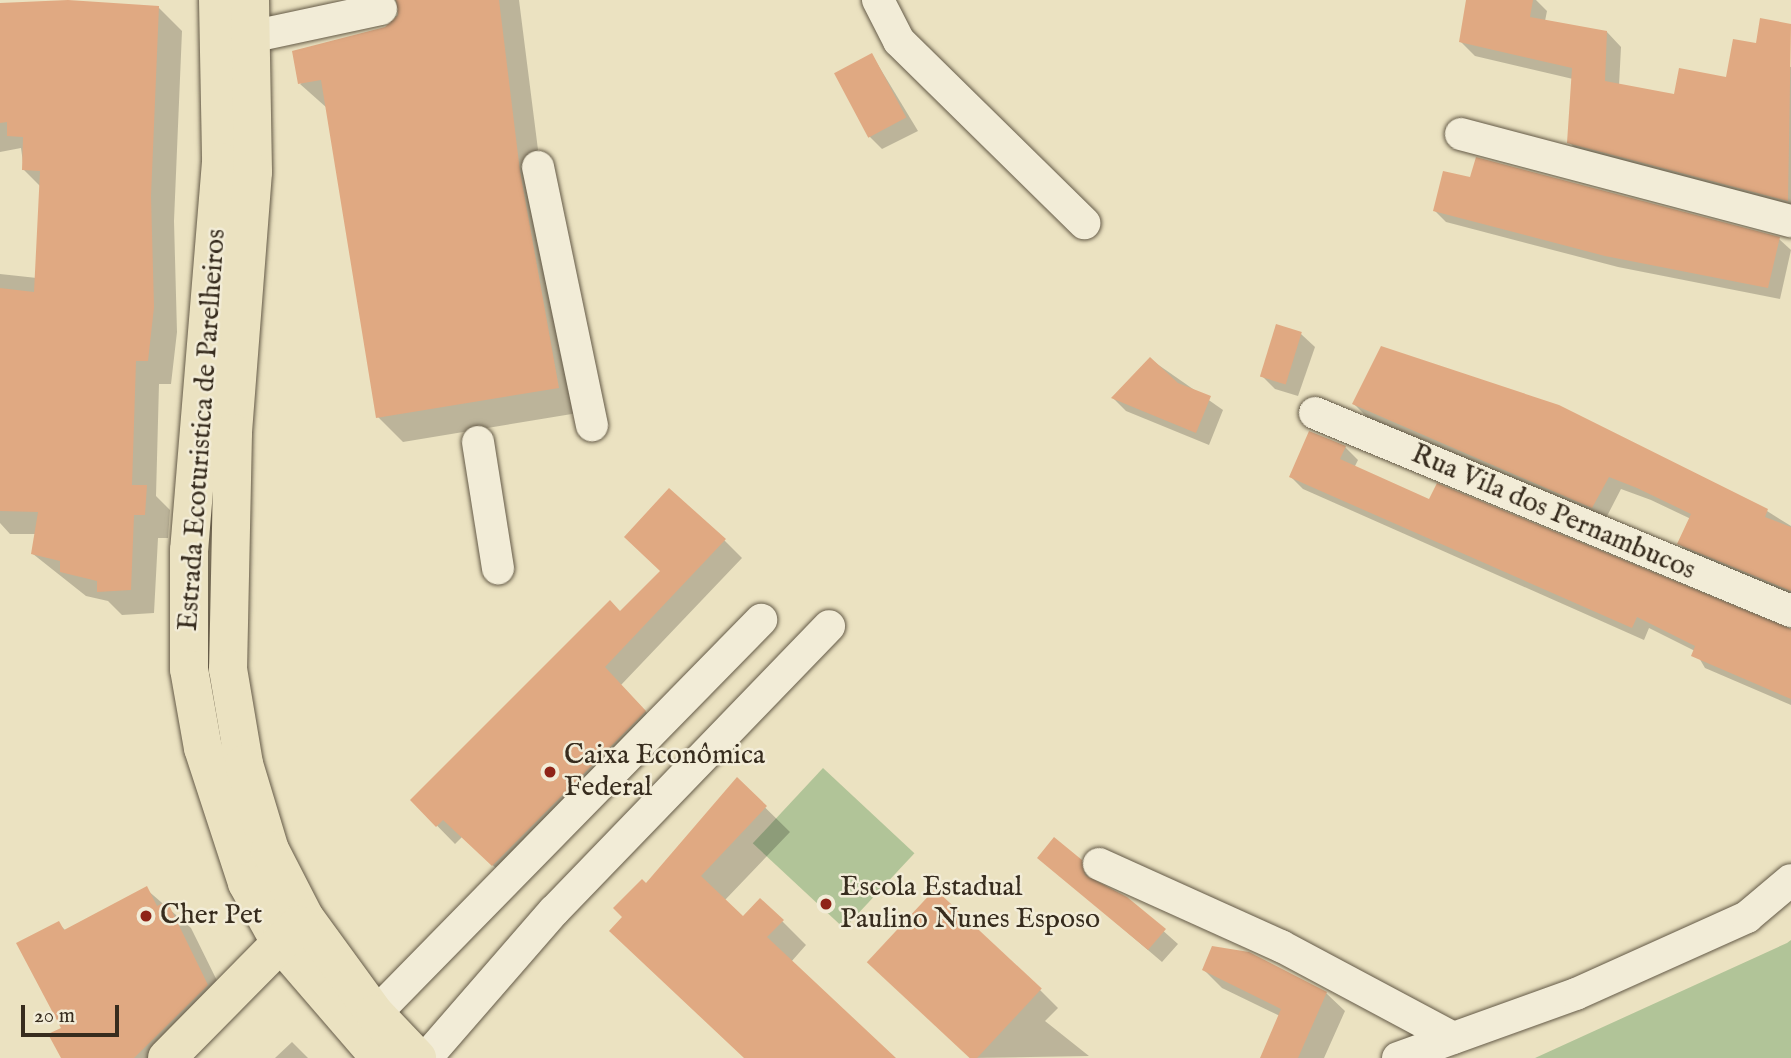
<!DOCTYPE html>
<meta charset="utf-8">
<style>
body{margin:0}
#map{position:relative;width:1791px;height:1058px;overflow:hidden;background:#ebe2c1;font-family:"IM FELL English",serif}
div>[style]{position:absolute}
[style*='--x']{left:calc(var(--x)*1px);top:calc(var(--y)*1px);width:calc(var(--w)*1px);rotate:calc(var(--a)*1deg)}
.green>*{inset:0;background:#b1c498;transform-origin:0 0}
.shadow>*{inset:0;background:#0003}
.building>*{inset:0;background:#e0a982;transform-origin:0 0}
.roads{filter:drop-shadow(0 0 2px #645a47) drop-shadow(0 0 2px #645a47)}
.minor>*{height:32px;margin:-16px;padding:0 16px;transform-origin:16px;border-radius:16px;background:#f2ecd7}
.major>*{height:38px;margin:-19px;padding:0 19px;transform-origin:19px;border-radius:19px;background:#ebe2c1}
.dots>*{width:19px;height:19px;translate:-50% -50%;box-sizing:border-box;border:4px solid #f2ecd7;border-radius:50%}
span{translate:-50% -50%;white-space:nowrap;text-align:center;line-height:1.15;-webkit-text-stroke:5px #f2ecd7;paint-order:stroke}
.street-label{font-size:28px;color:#372c1e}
.poi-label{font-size:28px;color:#372c1e}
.left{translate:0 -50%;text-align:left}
.scale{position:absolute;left:21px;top:1005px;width:98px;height:32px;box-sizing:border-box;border:4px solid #372c1e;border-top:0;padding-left:9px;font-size:21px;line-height:24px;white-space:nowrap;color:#372c1e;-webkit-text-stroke:5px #f2ecd7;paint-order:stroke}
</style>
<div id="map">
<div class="green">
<div style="left:823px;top:768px;width:125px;height:103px;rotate:43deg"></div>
<div style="clip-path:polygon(1791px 940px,1791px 1058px,1535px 1058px,1787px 943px)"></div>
</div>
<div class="shadow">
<div style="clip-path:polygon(389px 0,519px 0,544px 197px,584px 412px,403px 442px,378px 417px,327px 108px,300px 84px,394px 24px,399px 10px)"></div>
<div style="clip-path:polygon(1468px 0,1536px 0,1547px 11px,1545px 21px,1607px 32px,1621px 47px,1619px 86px,1675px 96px,1728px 79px,1732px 56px,1791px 67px,1791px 209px,1583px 156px,1569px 142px,1573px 79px,1475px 56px,1461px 42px)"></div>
<div style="clip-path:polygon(0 4px,158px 7px,182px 31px,174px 221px,177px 332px,171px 384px,159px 384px,156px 496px,170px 510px,168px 538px,158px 538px,154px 613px,122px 615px,108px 601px,86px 596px,33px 554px,36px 534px,10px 534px,0 523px,0 274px,37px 278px,41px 187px,24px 170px,21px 148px,0 152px)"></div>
<div style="clip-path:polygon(872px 55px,918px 131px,882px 149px,869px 136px)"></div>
<div style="clip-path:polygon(1434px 210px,1779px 239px,1791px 250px,1780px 299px,1618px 267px,1446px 222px)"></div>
<div style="clip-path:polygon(1277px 326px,1301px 334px,1315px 347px,1298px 396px,1275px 389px,1261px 375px)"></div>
<div style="clip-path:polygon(1150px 359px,1223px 410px,1209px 445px,1126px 411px,1113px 398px)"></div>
<div style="clip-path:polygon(1354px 404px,1767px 511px,1791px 526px,1791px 597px,1691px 556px,1679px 543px,1691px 519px,1651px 500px,1621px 489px,1605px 520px,1367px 417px)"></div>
<div style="clip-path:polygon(1345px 447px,1358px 460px,1354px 468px,1430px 501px,1791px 629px,1791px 705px,1705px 668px,1695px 651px,1649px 628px,1644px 640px,1303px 489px,1291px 477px)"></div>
<div style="clip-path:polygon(724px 540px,742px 558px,621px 685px,663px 730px,511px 882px,462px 837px,455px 844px,412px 800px,620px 613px)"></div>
<div style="clip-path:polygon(737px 780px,790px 832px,725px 900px,743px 918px,782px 921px,806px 945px,791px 962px,893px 1058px,745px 1058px,646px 886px)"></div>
<div style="clip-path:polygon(1039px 857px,1080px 861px,1096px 883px,1126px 898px,1178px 944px,1162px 962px)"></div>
<div style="clip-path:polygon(146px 889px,191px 928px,232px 1011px,184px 1058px,63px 1058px,58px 923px,66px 931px)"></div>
<div style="clip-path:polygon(1204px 970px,1326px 993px,1345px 1011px,1324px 1058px,1262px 1058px,1280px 1016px,1222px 988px)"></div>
<div style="clip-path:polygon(888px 980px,1040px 990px,1058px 1008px,1045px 1021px,1089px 1056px,971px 1058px)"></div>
<div style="clip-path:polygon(292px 1042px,308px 1058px,275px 1058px)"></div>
</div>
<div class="building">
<div style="clip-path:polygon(68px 0,159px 6px,151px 196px,154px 307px,148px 361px,136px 361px,132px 485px,147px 485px,145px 515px,134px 515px,131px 590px,97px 592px,97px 581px,60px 572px,60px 561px,31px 554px,38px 512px,0 511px,0 288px,34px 292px,40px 171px,22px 170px,23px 137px,7px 136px,7px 122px,0 123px,0 3px)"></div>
<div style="clip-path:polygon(396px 0,499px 0,520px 171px,559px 388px,376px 418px,321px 80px,298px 84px,292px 51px,385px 27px,398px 15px)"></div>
<div style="clip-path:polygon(1466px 0,1533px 0,1530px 17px,1607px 31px,1605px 81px,1674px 94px,1679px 68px,1726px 77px,1733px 39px,1756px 43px,1760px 18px,1791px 24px,1788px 201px,1567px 143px,1572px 68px,1459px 42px)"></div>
<div style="left:872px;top:53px;width:73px;height:43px;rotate:62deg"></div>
<div style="clip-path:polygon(1476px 157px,1780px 237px,1768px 288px,1605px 256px,1433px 211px,1443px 171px,1470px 177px)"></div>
<div style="left:1276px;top:324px;width:27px;height:55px;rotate:17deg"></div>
<div style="clip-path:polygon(1381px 346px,1559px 405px,1768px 509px,1765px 517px,1791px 527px,1791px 591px,1677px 544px,1691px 514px,1637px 488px,1609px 477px,1592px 508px,1352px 404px)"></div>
<div style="clip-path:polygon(1150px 357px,1178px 383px,1211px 396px,1196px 433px,1111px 398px)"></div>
<div style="clip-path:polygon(1309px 431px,1346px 446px,1340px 459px,1429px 499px,1437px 483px,1791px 629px,1791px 699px,1691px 656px,1695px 646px,1637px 617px,1632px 628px,1289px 477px)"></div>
<div style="clip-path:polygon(669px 488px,726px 539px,605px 667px,646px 711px,492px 866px,443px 820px,436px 827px,410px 800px,610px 600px,620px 611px,660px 571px,624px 537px)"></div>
<div style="clip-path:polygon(737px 777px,767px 806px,701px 876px,743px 916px,760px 898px,784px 920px,767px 937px,896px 1058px,744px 1058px,609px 931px,622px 917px,613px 908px,642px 879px,646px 883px)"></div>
<div style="clip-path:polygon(1054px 837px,1082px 860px,1085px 875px,1127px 897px,1166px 929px,1148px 950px,1037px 858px)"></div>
<div style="clip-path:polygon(147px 886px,157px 906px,167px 901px,208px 985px,134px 1058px,61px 1058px,48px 1034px,61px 1028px,16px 943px,59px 921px,64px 930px)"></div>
<div style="left:935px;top:889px;width:146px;height:100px;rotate:43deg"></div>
<div style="clip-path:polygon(1212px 946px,1249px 952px,1327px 992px,1298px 1058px,1260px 1058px,1281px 1009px,1202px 970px)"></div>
</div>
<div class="roads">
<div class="minor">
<div style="--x:878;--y:0;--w:46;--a:62.9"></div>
<div style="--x:899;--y:41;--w:260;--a:44.5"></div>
<div style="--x:250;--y:37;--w:134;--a:-12.1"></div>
<div style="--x:1461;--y:134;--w:341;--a:14.8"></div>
<div style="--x:538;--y:167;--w:264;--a:78.2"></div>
<div style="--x:1315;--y:413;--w:516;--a:22.59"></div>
<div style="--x:478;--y:442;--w:128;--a:81"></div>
<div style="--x:1099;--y:864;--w:200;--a:24.3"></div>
<div style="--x:1281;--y:946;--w:195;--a:28.1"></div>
<div style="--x:375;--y:1014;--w:552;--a:-45.59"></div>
<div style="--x:426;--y:1058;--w:195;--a:-49"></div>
<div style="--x:554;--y:911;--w:396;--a:-46"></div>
<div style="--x:1398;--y:1058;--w:189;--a:-19.8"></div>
<div style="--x:1576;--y:994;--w:188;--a:-24.2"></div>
<div style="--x:1747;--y:917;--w:57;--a:-40.1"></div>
</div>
<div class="major">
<div style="--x:218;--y:0;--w:162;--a:88.9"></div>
<div style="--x:221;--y:162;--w:389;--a:94.7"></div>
<div style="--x:189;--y:550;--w:119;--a:90"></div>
<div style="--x:189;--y:669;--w:80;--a:80"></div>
<div style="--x:203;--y:748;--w:142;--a:71.9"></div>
<div style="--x:247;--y:883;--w:68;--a:60.8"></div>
<div style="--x:280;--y:942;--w:153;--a:49.2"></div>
<div style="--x:250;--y:0;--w:172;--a:89"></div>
<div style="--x:253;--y:172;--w:262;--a:94.4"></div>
<div style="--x:233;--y:433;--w:236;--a:91.2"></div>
<div style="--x:228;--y:669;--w:96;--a:80.4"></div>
<div style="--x:244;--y:764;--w:90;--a:73.2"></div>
<div style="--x:270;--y:850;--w:76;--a:62.8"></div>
<div style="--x:305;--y:918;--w:119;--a:53.9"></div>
<div style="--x:375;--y:1014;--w:61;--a:46.3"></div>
<div style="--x:167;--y:1058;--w:187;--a:-45.4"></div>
</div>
</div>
<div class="dots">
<div style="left:550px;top:772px;background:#8f2418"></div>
<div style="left:826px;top:904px;background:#8f2418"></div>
<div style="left:146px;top:916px;background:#8f2418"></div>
</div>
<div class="street-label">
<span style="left:203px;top:430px;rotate:-86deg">Estrada Ecoturistica de Parelheiros</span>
<span style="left:1553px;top:513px;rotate:23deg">Rua Vila dos Pernambucos</span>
</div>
<div class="poi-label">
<span class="left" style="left:564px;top:772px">Caixa Econômica<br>Federal</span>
<span class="left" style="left:840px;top:904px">Escola Estadual<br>Paulino Nunes Esposo</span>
<span class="left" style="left:160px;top:916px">Cher Pet</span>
</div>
<div class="scale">20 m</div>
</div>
